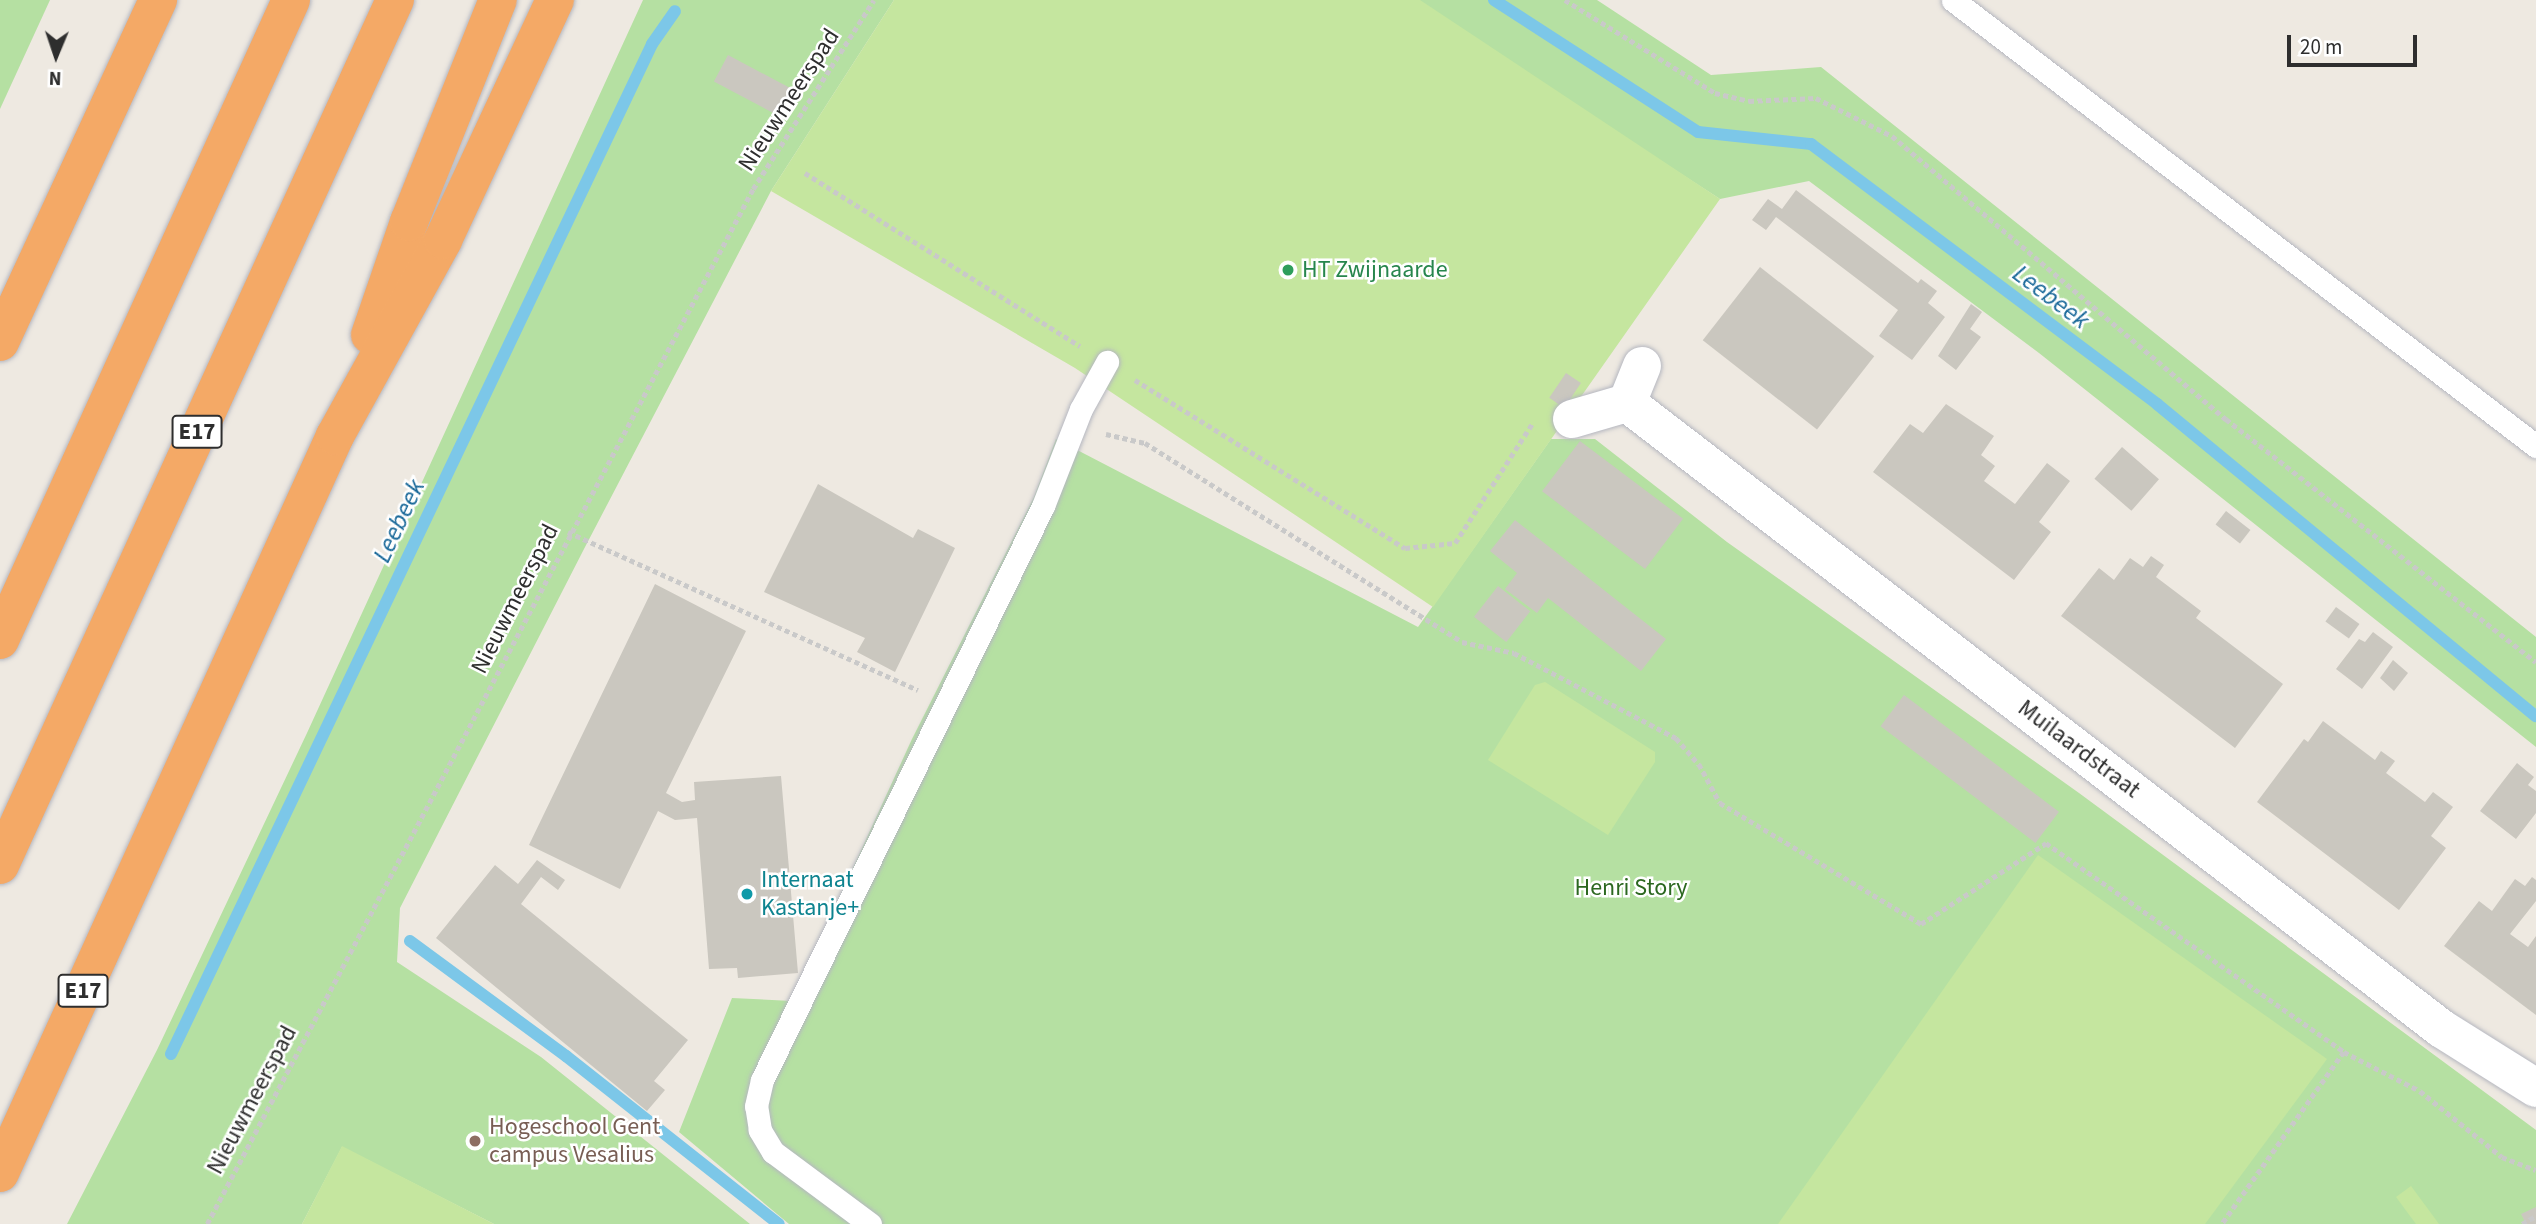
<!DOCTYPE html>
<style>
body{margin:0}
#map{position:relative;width:2536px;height:1224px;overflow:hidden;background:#eee9e1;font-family:"Source Sans 3",sans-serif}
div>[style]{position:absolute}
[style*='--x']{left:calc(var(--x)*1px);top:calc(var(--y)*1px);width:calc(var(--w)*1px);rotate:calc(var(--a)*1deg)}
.green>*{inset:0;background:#b5e0a2}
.pitch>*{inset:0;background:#c5e69f}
.stream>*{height:12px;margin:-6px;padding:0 6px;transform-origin:6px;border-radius:6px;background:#7cc7e8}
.building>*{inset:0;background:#cac7bf;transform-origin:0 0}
.path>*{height:4.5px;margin-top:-2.25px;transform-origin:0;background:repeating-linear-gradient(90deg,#c9c9c9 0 5px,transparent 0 8.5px)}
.roads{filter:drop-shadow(0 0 2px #b5b7c0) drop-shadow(0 0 2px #b5b7c0)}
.lane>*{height:23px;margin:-11.5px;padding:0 11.5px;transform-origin:11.5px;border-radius:11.5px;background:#fff}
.street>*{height:38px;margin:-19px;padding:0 19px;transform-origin:19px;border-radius:19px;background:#fff}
.highway>*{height:38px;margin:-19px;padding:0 19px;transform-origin:19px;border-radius:19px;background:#f4a966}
.dots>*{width:19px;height:19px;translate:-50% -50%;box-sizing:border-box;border:4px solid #fff;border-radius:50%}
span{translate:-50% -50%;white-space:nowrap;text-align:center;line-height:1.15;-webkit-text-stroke:5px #fff;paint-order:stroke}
.shield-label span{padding:2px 5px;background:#fff;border:2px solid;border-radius:5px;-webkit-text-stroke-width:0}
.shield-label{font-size:23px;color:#2e2e2e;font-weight:700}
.street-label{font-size:24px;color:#2e2e2e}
.leisure-label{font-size:24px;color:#27864d}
.left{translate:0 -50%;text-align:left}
.culture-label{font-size:24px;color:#0d838f}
.park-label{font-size:24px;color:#2c6820}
.education-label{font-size:24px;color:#785e54}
.water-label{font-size:26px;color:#176798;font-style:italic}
.north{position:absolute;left:21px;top:21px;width:70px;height:70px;-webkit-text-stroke:5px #fff;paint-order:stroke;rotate:182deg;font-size:19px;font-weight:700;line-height:28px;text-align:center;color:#2e2e2e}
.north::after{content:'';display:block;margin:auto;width:24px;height:32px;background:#2e2e2e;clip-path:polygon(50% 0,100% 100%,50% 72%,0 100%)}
.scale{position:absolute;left:2287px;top:35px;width:130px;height:32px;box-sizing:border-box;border:4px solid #2e2e2e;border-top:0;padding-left:9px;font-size:21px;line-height:24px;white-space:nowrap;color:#2e2e2e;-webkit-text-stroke:5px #fff;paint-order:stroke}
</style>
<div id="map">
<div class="green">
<div style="clip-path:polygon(0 0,50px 0,0 109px)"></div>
<div style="clip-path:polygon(643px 0,894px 0,771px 191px,584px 549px,400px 908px,397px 962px,541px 1057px,750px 1224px,494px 1224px,342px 1147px,302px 1224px,67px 1224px,157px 1050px,307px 733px)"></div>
<div style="clip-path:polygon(1412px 0,1597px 0,1711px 75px,1821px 67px,2536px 637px,2536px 747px,2039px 353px,1809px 181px,1720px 199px)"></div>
<div style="clip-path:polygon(1056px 439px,1418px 627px,1551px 439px,1595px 439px,1727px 542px,2079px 793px,2536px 1130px,2536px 1224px,789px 1224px,679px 1132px,732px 998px,792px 1001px,912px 739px,1034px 497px)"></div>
</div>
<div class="pitch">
<div style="clip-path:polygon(894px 0,1420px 0,1720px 199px,1433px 607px,1075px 368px,771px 191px)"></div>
<div style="clip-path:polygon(1545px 682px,1655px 752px,1655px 762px,1608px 835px,1488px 760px,1535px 685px)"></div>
<div style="clip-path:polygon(2038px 855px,2327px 1059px,2205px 1224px,1778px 1224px)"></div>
<div style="clip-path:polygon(342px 1146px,494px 1224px,302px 1224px)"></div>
<div style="clip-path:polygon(2411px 1186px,2439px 1224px,2416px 1224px,2396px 1197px)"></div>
</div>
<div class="stream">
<div style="--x:1494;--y:0;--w:243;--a:32.9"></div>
<div style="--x:1698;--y:132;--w:114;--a:6.1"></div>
<div style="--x:1811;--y:144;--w:433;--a:36.9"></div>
<div style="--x:2157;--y:404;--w:491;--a:39.5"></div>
<div style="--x:410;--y:941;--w:194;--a:36.4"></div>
<div style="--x:566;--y:1056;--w:271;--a:38.3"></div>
<div style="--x:171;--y:1054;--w:1119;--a:-64.53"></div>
<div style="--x:652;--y:44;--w:40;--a:-55.1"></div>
</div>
<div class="building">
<div style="left:728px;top:55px;width:80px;height:30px;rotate:28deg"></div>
<div style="clip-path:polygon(1796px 190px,1918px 283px,1921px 279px,1937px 291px,1928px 303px,1945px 317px,1912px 360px,1879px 336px,1898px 310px,1776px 217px,1766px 230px,1752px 220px,1768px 199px,1782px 209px)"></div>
<div style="left:1760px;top:267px;width:145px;height:93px;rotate:38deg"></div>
<div style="clip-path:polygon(1971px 304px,1982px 312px,1970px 329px,1981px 337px,1956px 370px,1938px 356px)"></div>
<div style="left:1566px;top:373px;width:18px;height:30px;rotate:34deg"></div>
<div style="clip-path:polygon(1946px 404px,1994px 436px,1981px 455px,1995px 466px,1984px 481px,2015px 504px,2047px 463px,2070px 481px,2039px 522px,2051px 532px,2014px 580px,1873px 472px,1910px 424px,1923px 433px)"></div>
<div style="left:1580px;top:441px;width:129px;height:63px;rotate:37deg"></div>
<div style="left:2122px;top:447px;width:49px;height:42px;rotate:41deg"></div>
<div style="clip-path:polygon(818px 484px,913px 538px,918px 529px,955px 548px,895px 672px,857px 652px,865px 638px,764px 592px)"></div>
<div style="left:2226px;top:511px;width:31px;height:17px;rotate:38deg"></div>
<div style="clip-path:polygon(1515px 520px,1666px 639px,1641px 671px,1548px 598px,1537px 613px,1505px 589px,1517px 573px,1490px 551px)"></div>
<div style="clip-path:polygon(2151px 556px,2164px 565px,2156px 577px,2201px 611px,2196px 618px,2283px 684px,2235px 748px,2061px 616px,2099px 568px,2114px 580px,2130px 558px,2143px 567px)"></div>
<div style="clip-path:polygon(655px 584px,746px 631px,666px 793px,682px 802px,695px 800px,694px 782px,781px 776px,798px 973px,738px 978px,737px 968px,709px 969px,697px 818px,675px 820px,658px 811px,620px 889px,529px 845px)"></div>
<div style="left:1498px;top:586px;width:41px;height:39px;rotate:38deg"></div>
<div style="left:2336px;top:607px;width:29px;height:18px;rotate:36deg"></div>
<div style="clip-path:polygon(2373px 632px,2393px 647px,2362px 689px,2336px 669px,2359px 639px,2365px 642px)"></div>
<div style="clip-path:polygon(2393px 660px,2408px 673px,2394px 691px,2380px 678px)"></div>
<div style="left:1904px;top:695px;width:194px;height:39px;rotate:37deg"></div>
<div style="clip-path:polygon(2323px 721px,2375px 760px,2381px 751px,2395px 761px,2386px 773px,2425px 802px,2433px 792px,2453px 807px,2431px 836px,2446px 848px,2399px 910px,2257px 802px,2304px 739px,2308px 742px)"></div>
<div style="clip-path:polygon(2517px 763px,2534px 777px,2528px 785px,2536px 791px,2536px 813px,2516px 839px,2480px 811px)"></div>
<div style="clip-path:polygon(537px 860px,565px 880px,558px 890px,541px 877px,521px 904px,688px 1040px,654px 1081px,665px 1090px,647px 1111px,436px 938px,495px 865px,518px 884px)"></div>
<div style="clip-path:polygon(2532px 877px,2536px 880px,2536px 901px,2510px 934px,2528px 947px,2536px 936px,2536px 1015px,2444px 946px,2479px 901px,2492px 911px,2515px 879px,2525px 886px)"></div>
<div style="clip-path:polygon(2536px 1207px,2536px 1224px,2526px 1224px,2521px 1214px)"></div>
</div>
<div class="path">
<div style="--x:1565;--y:0;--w:176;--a:31.8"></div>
<div style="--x:1715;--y:93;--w:35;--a:13"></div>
<div style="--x:1749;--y:101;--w:67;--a:-2.6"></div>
<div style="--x:1816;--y:98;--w:85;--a:26.6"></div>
<div style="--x:1892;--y:136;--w:438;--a:40.3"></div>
<div style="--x:2226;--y:419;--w:394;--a:38.1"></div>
<div style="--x:805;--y:173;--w:325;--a:32.2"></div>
<div style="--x:1135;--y:380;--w:318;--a:31.9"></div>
<div style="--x:1405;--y:548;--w:50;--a:-5.7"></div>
<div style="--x:1455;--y:543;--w:142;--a:-57.1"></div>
<div style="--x:1106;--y:434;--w:40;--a:13"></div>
<div style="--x:1145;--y:443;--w:374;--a:32.1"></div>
<div style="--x:1462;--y:642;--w:53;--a:11.9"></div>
<div style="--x:1514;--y:653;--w:183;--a:27.7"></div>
<div style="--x:1676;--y:738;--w:35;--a:49"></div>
<div style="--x:1699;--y:764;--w:44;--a:61.7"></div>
<div style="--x:1720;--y:803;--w:235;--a:31"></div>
<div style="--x:1921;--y:924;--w:149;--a:-32.9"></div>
<div style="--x:2046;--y:843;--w:364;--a:35"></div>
<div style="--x:2344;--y:1052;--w:211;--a:125.3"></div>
<div style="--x:568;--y:532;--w:384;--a:24.3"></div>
<div style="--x:2344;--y:1052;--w:85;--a:27.2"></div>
<div style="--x:2420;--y:1091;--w:105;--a:38.8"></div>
<div style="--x:2502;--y:1157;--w:36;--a:21"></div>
<div style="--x:207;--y:1224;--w:1170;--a:-62.19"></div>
<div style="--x:753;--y:189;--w:224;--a:-57.4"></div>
<div style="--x:2522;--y:1224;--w:16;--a:-30"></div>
</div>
<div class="roads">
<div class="lane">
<div style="--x:1953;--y:0;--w:734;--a:37.42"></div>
<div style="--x:870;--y:1224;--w:121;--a:-143.4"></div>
<div style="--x:773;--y:1152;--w:26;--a:-121"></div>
<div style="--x:760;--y:1130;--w:24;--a:-99"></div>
<div style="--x:756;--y:1106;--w:27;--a:-77"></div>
<div style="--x:762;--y:1080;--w:639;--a:-63.92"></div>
<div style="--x:1043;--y:506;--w:104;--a:-68.6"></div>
<div style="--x:1081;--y:409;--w:54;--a:-61"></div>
</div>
<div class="street">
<div style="--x:1627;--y:403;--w:40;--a:-68"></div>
<div style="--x:1572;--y:419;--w:57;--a:-16.2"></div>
<div style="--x:1627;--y:403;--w:1028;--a:37.53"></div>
<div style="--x:2442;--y:1029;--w:111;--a:32.1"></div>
</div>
<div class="highway">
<div style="--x:370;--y:335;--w:120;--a:-71"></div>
<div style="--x:409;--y:222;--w:239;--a:-68.2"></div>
<div style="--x:0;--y:342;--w:377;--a:-65.2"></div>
<div style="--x:0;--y:640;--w:703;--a:-65.55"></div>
<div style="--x:0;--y:865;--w:951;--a:-65.46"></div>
<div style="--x:0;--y:1173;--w:810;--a:-65.56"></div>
<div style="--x:335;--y:436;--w:224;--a:-61.1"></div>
<div style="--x:443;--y:240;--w:265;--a:-65"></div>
</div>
</div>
<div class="dots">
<div style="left:1288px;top:270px;background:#2e9e5b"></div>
<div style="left:747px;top:894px;background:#0f9aa8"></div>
<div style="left:475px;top:1141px;background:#8d6e63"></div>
</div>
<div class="shield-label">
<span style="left:197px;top:432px">E17</span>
<span style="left:83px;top:991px">E17</span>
</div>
<div class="street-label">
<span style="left:789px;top:100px;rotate:-57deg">Nieuwmeerspad</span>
<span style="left:515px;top:599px;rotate:-63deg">Nieuwmeerspad</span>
<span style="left:2079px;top:749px;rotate:37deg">Muilaardstraat</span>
<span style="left:252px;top:1100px;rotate:-62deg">Nieuwmeerspad</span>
</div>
<div class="leisure-label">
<span class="left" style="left:1302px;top:270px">HT Zwijnaarde</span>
</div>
<div class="culture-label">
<span class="left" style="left:761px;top:894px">Internaat<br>Kastanje+</span>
</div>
<div class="park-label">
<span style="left:1631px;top:888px">Henri Story</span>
</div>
<div class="education-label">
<span class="left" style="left:489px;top:1141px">Hogeschool Gent<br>campus Vesalius</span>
</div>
<div class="water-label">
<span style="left:2051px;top:297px;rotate:37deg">Leebeek</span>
<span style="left:399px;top:521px;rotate:-65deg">Leebeek</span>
</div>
<div class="north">N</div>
<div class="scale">20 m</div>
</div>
